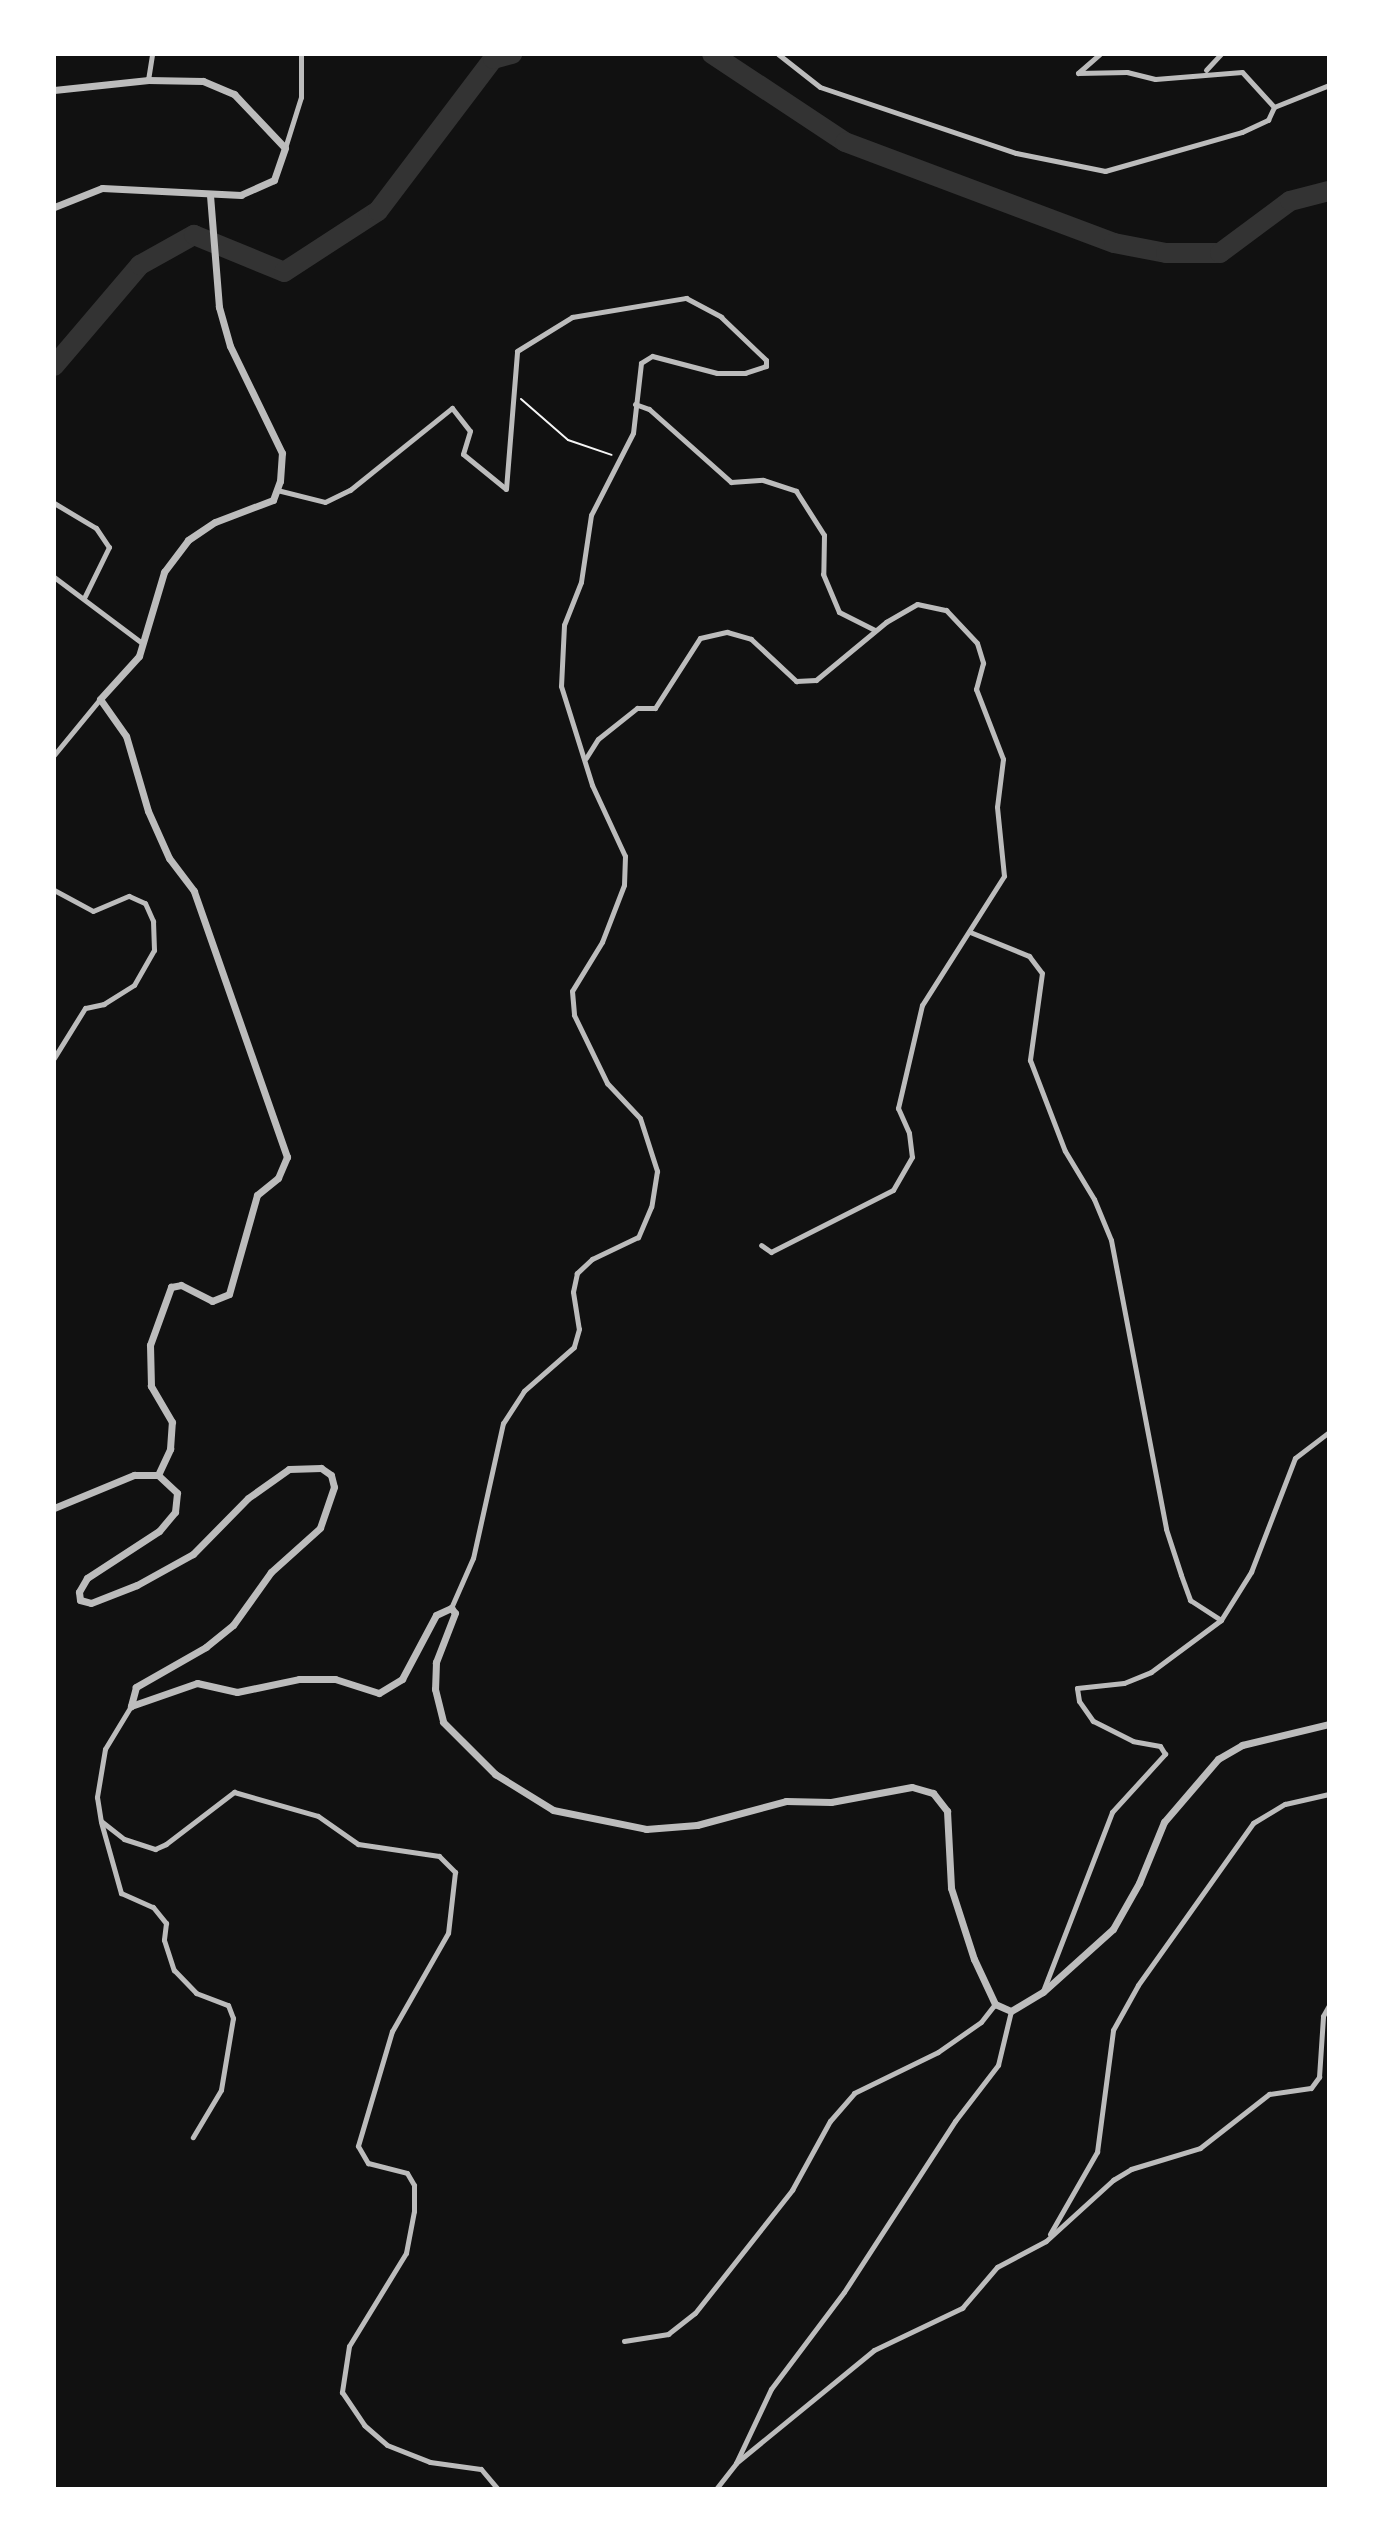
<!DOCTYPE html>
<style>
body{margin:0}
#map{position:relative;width:1383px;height:2543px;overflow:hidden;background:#111;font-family:"Fira Sans Condensed",sans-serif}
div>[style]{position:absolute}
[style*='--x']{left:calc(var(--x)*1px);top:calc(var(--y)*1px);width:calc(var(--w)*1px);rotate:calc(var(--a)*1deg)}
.river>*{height:20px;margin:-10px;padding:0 10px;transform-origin:10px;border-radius:10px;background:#333}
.path>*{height:2px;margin:-1px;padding:0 1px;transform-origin:1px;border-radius:1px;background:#f5f5f5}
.minor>*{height:5px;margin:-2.5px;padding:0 2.5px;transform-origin:2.5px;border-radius:2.5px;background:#bcbcbc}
.tertiary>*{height:7px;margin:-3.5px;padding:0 3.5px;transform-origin:3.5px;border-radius:3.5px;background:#bcbcbc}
span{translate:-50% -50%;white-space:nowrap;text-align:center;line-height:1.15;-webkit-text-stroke:6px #fff;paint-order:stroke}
.frame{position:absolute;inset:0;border:56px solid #fff;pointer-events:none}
</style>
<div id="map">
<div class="river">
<div style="--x:712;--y:54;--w:159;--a:33.5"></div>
<div style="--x:845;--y:142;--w:287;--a:20.6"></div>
<div style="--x:1114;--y:243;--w:53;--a:10.9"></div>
<div style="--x:1166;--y:253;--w:54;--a:0"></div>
<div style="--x:1220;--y:253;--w:87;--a:-36.6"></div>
<div style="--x:1290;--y:201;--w:40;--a:-14.4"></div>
<div style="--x:54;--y:366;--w:133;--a:-49.6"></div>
<div style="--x:140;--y:265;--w:62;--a:-29.1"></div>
<div style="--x:194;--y:235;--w:97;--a:22.3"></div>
<div style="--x:284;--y:272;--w:112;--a:-33"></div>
<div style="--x:378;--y:211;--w:191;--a:-52.9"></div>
<div style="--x:493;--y:59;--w:20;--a:-15"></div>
</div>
<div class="path">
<div style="--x:521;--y:399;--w:62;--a:41.1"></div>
<div style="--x:568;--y:440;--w:46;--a:18.8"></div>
</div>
<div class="minor">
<div style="--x:778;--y:54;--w:53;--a:38.2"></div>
<div style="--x:820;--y:87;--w:207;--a:18.6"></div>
<div style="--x:1016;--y:153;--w:91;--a:11.4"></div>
<div style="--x:1105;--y:171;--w:142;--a:-15.9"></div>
<div style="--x:1242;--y:132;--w:29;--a:-25"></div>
<div style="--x:1268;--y:120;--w:14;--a:-65"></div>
<div style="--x:1274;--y:107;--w:47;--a:-132.4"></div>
<div style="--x:1242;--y:72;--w:87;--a:175.4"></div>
<div style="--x:1155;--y:79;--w:29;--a:-166"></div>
<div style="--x:1127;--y:72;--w:49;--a:178.8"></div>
<div style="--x:1078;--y:73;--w:29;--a:-41"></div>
<div style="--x:1206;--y:70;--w:22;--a:-47"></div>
<div style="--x:148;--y:80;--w:26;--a:-81"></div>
<div style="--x:1274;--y:107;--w:59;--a:-21.8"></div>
<div style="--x:285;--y:148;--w:53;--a:-72.6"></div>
<div style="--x:301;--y:97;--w:43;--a:-90"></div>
<div style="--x:635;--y:404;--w:15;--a:20"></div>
<div style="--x:649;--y:409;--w:110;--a:41.7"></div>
<div style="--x:731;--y:482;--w:32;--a:-4"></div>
<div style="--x:763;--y:480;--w:35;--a:18"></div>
<div style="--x:796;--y:491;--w:52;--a:57.5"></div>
<div style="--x:824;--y:535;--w:39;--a:91"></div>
<div style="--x:823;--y:574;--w:41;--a:67.2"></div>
<div style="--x:839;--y:612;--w:40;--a:26.6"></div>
<div style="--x:277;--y:490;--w:49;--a:14"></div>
<div style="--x:325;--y:502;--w:28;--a:-26"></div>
<div style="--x:350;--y:490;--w:131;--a:-38.8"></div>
<div style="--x:452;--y:408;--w:29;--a:52"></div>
<div style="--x:470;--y:431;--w:24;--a:107"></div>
<div style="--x:463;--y:454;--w:55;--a:39.1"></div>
<div style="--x:506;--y:489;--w:138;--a:-85.4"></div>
<div style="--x:517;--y:351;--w:65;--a:-31.7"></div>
<div style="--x:572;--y:317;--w:116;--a:-9.5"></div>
<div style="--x:686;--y:298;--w:40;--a:28"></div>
<div style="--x:721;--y:317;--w:62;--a:43.7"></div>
<div style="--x:766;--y:360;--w:6;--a:90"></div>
<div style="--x:766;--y:366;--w:22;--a:162"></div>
<div style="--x:745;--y:373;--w:28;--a:180"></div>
<div style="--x:717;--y:373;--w:67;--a:-165.3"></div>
<div style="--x:652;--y:356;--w:13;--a:148"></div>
<div style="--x:641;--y:363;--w:70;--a:96.5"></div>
<div style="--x:633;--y:433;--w:92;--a:117.1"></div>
<div style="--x:591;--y:515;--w:68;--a:98.5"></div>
<div style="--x:581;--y:582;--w:46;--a:111.6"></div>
<div style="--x:564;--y:625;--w:61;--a:92.8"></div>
<div style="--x:561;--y:686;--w:104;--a:72.6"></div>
<div style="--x:592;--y:785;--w:78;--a:65.1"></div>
<div style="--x:625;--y:856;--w:29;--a:92"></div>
<div style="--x:624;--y:885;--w:61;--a:111.1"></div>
<div style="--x:602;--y:942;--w:57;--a:121.5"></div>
<div style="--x:572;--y:991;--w:24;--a:85"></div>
<div style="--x:574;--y:1015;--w:76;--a:64.1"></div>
<div style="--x:607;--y:1083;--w:48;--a:46.7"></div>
<div style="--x:640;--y:1118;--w:56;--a:72.2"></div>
<div style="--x:657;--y:1171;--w:36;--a:99"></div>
<div style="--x:651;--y:1207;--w:33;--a:113"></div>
<div style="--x:638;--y:1237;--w:51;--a:154.4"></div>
<div style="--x:592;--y:1259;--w:21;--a:137"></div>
<div style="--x:577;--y:1273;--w:19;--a:102"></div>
<div style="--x:573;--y:1292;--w:37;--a:81"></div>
<div style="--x:579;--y:1329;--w:19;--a:106"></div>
<div style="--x:574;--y:1347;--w:67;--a:138.7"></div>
<div style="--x:524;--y:1391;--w:38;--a:123"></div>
<div style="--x:503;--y:1423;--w:138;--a:102.5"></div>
<div style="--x:473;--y:1558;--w:55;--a:113.7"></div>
<div style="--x:54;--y:503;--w:49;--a:30.8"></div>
<div style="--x:96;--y:528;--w:23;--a:56"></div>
<div style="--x:109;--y:547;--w:55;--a:116.1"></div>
<div style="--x:54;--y:577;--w:110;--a:36.9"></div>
<div style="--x:54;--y:755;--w:72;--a:-50.6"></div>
<div style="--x:586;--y:758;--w:22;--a:-58"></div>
<div style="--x:598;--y:739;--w:50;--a:-38.5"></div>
<div style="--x:637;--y:708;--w:18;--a:0"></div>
<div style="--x:655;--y:708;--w:83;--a:-57.3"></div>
<div style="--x:700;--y:638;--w:28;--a:-13"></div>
<div style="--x:727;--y:632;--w:25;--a:16"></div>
<div style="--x:751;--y:639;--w:62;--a:43"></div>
<div style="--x:796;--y:681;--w:20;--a:-3"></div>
<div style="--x:816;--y:680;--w:91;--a:-39.6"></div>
<div style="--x:886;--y:622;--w:36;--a:-30"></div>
<div style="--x:917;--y:604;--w:30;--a:12"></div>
<div style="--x:946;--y:610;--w:45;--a:46.8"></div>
<div style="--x:977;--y:643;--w:21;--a:73"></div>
<div style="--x:983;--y:663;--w:27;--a:105"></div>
<div style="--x:976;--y:689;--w:75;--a:68.9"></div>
<div style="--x:1003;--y:759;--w:48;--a:97.1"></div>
<div style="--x:997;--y:807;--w:69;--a:84.2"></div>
<div style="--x:1004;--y:876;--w:153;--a:122.4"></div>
<div style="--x:922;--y:1005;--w:106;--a:103.1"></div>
<div style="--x:898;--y:1108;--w:27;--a:66"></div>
<div style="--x:909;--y:1133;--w:24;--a:83"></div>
<div style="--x:912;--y:1157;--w:38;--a:120"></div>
<div style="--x:893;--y:1190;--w:137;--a:153.1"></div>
<div style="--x:771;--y:1252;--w:12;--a:-145"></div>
<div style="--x:54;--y:890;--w:44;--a:28.3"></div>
<div style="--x:93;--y:911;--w:39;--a:-23"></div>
<div style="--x:129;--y:896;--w:17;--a:24"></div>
<div style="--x:145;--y:903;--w:20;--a:66"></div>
<div style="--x:153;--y:921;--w:29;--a:88"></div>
<div style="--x:154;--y:950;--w:40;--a:119.7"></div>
<div style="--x:134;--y:985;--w:36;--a:148"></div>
<div style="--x:104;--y:1004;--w:19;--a:168"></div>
<div style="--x:85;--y:1008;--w:59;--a:121.8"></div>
<div style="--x:970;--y:932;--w:64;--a:22.1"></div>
<div style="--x:1029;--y:956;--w:21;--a:53"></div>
<div style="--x:1042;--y:973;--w:88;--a:97.9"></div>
<div style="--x:1030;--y:1060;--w:97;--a:69"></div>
<div style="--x:1065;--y:1151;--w:56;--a:58.9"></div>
<div style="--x:1094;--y:1199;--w:44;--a:67.5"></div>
<div style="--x:1111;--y:1240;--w:294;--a:79.2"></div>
<div style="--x:1166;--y:1529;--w:48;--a:71.9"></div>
<div style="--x:1181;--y:1575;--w:27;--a:70"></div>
<div style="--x:1190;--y:1600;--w:37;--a:33"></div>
<div style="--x:131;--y:1706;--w:50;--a:121.2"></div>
<div style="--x:105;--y:1749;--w:49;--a:99.5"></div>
<div style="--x:97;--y:1797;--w:24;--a:81"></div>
<div style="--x:101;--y:1821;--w:29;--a:38"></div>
<div style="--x:124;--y:1839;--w:33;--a:18"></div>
<div style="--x:155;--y:1849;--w:12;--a:-24"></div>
<div style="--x:166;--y:1844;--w:86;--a:-37.4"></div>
<div style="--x:234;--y:1792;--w:87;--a:15.9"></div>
<div style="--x:318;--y:1816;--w:49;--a:35"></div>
<div style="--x:358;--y:1844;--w:82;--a:8.4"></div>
<div style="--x:439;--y:1856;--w:23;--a:45"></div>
<div style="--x:455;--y:1872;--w:61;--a:96.5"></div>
<div style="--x:448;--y:1933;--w:113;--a:119.7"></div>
<div style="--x:392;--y:2031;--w:120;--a:106.5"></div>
<div style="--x:358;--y:2146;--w:20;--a:60"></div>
<div style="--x:368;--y:2163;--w:40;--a:14.4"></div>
<div style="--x:407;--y:2173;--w:14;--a:60"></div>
<div style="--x:414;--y:2185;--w:26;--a:90"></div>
<div style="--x:414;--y:2211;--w:43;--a:100.8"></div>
<div style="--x:406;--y:2253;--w:109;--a:121.5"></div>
<div style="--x:349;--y:2346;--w:47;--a:98.7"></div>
<div style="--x:342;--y:2392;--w:40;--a:56"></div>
<div style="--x:364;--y:2425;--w:30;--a:41"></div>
<div style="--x:387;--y:2445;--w:46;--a:21.6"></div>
<div style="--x:430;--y:2462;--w:51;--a:7.8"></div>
<div style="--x:481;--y:2469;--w:26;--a:50"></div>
<div style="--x:101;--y:1822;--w:74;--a:74.3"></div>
<div style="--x:121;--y:1893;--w:35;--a:24"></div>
<div style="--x:153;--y:1907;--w:21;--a:51"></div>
<div style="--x:166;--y:1923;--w:17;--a:97"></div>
<div style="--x:164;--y:1940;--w:32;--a:72"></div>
<div style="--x:174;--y:1970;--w:32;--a:46"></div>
<div style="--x:196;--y:1993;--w:34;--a:21"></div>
<div style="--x:228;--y:2005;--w:14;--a:69"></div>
<div style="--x:233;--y:2018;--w:73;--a:99.5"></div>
<div style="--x:221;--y:2090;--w:55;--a:120.8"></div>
<div style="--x:1043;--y:1991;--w:192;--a:-68.9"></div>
<div style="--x:1112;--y:1812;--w:79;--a:-47.6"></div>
<div style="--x:1165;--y:1754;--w:9;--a:-122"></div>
<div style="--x:1160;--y:1746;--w:27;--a:-170"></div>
<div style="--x:1133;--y:1741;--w:45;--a:-153.4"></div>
<div style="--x:1093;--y:1721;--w:24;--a:-125"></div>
<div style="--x:1079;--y:1701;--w:13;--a:-99"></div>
<div style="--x:1077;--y:1688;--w:47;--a:-6.1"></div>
<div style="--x:1124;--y:1683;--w:29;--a:-22"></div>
<div style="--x:1151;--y:1672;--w:87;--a:-36.6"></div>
<div style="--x:1221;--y:1620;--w:57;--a:-58"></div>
<div style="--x:1251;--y:1572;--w:122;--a:-68.9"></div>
<div style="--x:1295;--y:1458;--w:43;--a:-37.4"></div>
<div style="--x:1050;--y:2234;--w:95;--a:-60.2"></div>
<div style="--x:1097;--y:2152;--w:123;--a:-82.5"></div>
<div style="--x:1113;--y:2030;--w:51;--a:-60.9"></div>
<div style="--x:1138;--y:1985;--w:199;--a:-54.6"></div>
<div style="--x:1253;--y:1823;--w:37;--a:-31"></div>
<div style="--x:1285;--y:1804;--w:45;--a:-12.8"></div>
<div style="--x:624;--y:2341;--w:45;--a:-9"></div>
<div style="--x:668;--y:2334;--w:34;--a:-38"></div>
<div style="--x:695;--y:2313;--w:157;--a:-51.7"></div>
<div style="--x:792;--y:2190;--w:79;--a:-61.2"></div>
<div style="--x:830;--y:2121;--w:37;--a:-49"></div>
<div style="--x:854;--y:2093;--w:93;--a:-26"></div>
<div style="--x:938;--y:2052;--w:52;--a:-34.9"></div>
<div style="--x:981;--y:2022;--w:23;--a:-52"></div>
<div style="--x:736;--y:2463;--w:178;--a:-39.3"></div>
<div style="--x:874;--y:2350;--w:98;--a:-25.5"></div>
<div style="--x:962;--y:2308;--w:54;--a:-49.5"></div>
<div style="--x:997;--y:2267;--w:55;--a:-28"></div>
<div style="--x:1046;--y:2241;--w:91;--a:-42.3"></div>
<div style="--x:1113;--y:2180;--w:21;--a:-31"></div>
<div style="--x:1131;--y:2169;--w:72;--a:-16.9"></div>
<div style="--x:1200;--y:2148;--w:88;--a:-38"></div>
<div style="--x:1269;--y:2094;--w:42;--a:-8.1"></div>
<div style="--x:1311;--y:2088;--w:14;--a:-54"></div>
<div style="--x:1319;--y:2077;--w:61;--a:-86.2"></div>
<div style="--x:1323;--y:2016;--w:13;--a:-61"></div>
<div style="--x:716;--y:2489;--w:33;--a:-52"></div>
<div style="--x:736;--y:2463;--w:82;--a:-64.7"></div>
<div style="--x:771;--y:2389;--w:121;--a:-53"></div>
<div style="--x:844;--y:2292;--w:204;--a:-57"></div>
<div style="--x:955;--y:2121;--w:71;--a:-52.5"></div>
<div style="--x:998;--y:2065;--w:56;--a:-76.5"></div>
</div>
<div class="tertiary">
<div style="--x:54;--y:90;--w:95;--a:-6.1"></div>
<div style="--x:148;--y:80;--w:55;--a:1"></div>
<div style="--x:203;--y:81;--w:34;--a:23"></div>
<div style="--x:234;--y:94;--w:74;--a:46.6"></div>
<div style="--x:285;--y:148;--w:34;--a:109"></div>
<div style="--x:274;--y:180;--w:36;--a:156"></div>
<div style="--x:241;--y:195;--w:139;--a:-177.1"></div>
<div style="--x:102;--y:188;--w:52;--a:158.4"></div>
<div style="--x:158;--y:1475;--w:29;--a:-65"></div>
<div style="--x:170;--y:1449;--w:27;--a:-86"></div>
<div style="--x:172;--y:1422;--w:42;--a:-120.3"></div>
<div style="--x:151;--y:1386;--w:41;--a:-91.4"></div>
<div style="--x:150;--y:1345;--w:62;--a:-70.1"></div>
<div style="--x:171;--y:1287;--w:10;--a:-11"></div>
<div style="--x:181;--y:1285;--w:35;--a:27"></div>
<div style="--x:212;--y:1301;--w:18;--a:-22"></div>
<div style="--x:229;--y:1294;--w:103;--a:-74.2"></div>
<div style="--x:257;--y:1195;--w:27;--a:-39"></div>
<div style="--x:278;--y:1178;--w:23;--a:-67"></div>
<div style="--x:287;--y:1157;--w:282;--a:-109.3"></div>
<div style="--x:194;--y:891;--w:41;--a:-127.1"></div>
<div style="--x:169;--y:858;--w:51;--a:-114.1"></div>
<div style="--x:148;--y:811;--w:78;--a:-106.3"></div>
<div style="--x:126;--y:736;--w:45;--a:-125.1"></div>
<div style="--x:100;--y:699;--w:58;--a:-47.8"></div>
<div style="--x:139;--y:656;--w:88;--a:-73.4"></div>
<div style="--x:164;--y:572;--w:40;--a:-53"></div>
<div style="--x:188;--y:540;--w:32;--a:-34"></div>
<div style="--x:215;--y:522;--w:62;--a:-20.8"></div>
<div style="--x:273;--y:500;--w:20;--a:-70"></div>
<div style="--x:280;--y:481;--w:28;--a:-86"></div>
<div style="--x:282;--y:453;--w:119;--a:-115.9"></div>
<div style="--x:230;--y:346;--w:41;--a:-105.8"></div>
<div style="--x:219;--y:307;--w:113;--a:-94.6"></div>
<div style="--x:54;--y:1508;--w:87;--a:-22.4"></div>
<div style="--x:134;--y:1475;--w:24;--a:0"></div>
<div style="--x:158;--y:1475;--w:26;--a:43"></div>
<div style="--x:177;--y:1493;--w:19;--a:96"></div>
<div style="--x:175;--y:1512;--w:25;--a:130"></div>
<div style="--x:159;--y:1531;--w:86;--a:146.9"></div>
<div style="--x:87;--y:1578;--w:16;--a:120"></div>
<div style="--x:79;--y:1592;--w:8;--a:83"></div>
<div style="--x:80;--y:1600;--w:11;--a:15"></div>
<div style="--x:91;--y:1603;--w:49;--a:-21.4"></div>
<div style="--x:137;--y:1585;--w:64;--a:-29"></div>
<div style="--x:193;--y:1554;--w:78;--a:-45.5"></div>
<div style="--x:248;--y:1498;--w:50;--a:-35.3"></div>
<div style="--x:289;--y:1469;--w:32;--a:-2"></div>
<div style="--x:321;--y:1468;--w:12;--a:35"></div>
<div style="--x:331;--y:1475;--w:12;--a:76"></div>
<div style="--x:334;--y:1487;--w:43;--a:108.9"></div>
<div style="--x:320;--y:1528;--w:66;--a:138.1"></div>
<div style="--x:271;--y:1572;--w:65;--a:125.6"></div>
<div style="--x:233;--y:1625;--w:35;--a:141"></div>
<div style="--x:206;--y:1647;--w:81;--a:150.3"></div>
<div style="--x:136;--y:1687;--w:20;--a:105"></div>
<div style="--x:131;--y:1706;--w:70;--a:-19.2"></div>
<div style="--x:197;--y:1683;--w:41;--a:12.7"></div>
<div style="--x:237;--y:1692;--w:63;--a:-11.8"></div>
<div style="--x:299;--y:1679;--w:36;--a:0"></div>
<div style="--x:335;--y:1679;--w:46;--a:17.7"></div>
<div style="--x:379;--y:1693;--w:27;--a:-31"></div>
<div style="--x:402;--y:1679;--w:72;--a:-62"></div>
<div style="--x:436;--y:1615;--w:17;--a:-25"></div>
<div style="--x:451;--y:1608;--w:6;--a:51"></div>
<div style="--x:455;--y:1613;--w:53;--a:111.2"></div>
<div style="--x:436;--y:1662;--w:27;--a:92"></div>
<div style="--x:435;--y:1689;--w:34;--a:76"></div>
<div style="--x:443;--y:1722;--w:74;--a:45"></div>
<div style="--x:495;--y:1774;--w:68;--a:31.8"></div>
<div style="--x:553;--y:1810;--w:95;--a:11.5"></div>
<div style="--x:646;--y:1829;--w:51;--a:-4.5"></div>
<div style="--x:697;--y:1825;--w:92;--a:-15.1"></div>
<div style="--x:786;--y:1801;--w:45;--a:1.3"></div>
<div style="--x:831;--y:1802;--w:82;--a:-10.5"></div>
<div style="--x:912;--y:1787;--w:22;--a:16"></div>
<div style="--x:933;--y:1793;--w:23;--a:52"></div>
<div style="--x:947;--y:1811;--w:77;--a:87"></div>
<div style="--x:951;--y:1888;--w:75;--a:72.1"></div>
<div style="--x:974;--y:1959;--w:50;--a:65"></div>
<div style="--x:995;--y:2004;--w:17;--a:24"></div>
<div style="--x:1011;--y:2011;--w:37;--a:-31"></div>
<div style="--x:1043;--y:1992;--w:94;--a:-42"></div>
<div style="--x:1113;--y:1929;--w:53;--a:-60.5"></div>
<div style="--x:1139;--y:1883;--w:66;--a:-67.7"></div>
<div style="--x:1164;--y:1822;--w:83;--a:-49.4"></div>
<div style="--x:1218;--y:1759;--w:28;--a:-30"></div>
<div style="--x:1242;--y:1745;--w:89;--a:-13.6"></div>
</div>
<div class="frame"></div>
</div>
